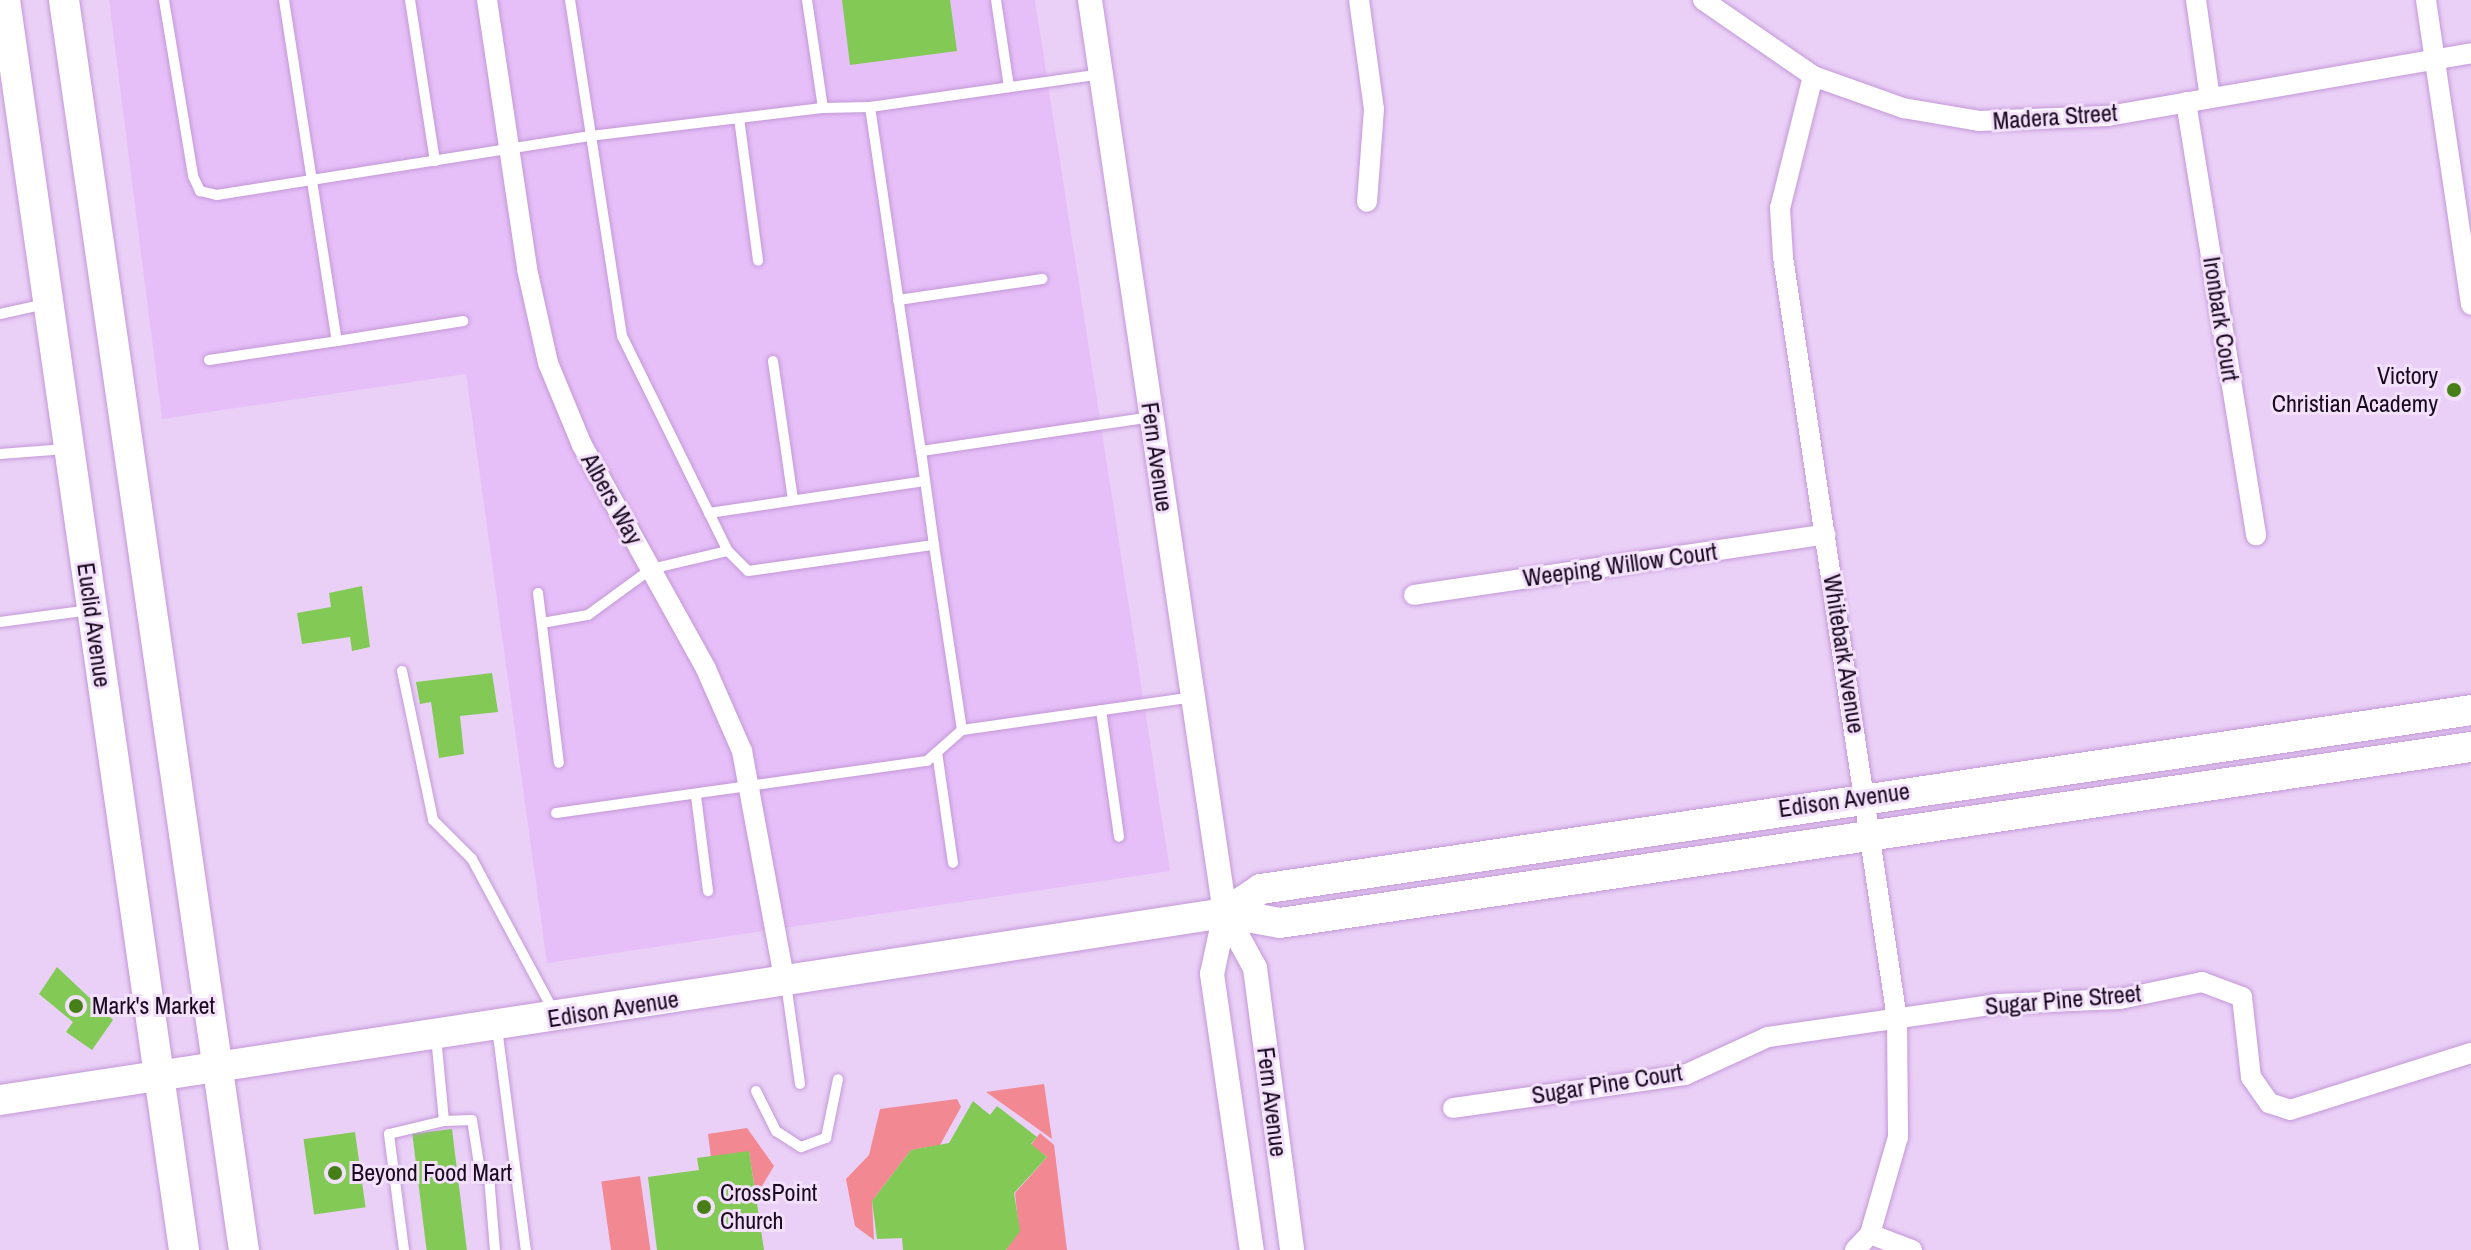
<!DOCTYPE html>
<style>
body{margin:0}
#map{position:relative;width:2471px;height:1250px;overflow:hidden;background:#ead0f7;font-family:"Archivo Narrow",sans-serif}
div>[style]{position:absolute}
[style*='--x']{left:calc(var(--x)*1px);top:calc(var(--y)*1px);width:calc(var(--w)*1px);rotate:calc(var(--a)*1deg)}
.built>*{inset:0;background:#e6bff8}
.green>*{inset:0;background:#f18892;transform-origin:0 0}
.building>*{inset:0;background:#82c955;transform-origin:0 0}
.roads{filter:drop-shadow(0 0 2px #c398d7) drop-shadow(0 0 2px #c398d7)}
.service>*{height:10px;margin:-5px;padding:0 5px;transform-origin:5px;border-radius:5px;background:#fff}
.minor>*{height:20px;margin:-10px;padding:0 10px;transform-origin:10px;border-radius:10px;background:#fff}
.tertiary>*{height:24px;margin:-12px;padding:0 12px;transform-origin:12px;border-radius:12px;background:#fff}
.primary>*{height:30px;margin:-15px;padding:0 15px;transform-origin:15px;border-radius:15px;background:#fff}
.dots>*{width:22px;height:22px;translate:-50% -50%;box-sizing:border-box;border:4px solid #f3e1fb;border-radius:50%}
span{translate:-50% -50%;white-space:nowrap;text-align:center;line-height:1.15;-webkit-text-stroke:6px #f3e1fb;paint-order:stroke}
.street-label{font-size:24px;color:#19091f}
.poi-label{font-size:24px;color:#19091f}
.right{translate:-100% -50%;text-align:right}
.left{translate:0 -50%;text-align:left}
</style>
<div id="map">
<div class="built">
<div style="clip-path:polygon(109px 0,1035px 0,1170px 871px,547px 963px,466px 374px,162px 419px)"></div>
</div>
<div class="green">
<div style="clip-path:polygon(1044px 1084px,1052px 1139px,986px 1092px)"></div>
<div style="clip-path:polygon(957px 1099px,961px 1107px,940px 1145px,911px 1150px,872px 1201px,874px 1240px,855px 1226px,846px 1179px,869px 1155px,880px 1109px)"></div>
<div style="clip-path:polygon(747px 1128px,774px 1166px,756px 1196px,749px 1152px,711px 1157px,708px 1134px)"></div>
<div style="clip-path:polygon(1040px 1133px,1054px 1145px,1067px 1250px,1006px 1250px,1019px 1231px,1015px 1193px,1047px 1157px,1031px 1145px)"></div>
<div style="left:640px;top:1176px;width:75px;height:39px;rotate:82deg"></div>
</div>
<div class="building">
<div style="clip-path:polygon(842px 0,950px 0,957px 51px,850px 65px)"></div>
<div style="clip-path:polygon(362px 586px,370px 647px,352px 651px,350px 637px,302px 644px,297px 613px,331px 607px,329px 593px)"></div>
<div style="clip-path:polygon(492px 673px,498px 712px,460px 716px,464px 754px,439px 758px,431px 702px,420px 704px,416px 682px)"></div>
<div style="clip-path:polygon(57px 967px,113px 1020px,92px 1050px,66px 1032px,73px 1022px,39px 994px)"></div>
<div style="clip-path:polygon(973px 1101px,990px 1115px,997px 1106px,1037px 1137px,1031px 1144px,1047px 1157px,1014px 1193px,1020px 1231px,1006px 1250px,903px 1250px,902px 1238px,877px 1239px,872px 1201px,911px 1150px,949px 1143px)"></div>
<div style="left:452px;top:1129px;width:122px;height:40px;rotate:83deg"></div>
<div style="left:355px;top:1132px;width:76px;height:52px;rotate:82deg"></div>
<div style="clip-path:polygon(749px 1151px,764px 1250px,657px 1250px,648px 1177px,699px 1170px,697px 1158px)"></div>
</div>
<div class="roads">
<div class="service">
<div style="--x:164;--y:0;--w:178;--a:80.6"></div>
<div style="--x:193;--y:176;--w:17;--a:65"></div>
<div style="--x:200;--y:191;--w:17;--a:13"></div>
<div style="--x:217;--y:195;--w:378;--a:-9"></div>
<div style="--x:590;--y:136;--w:235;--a:-6.9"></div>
<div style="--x:284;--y:0;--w:345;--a:81.2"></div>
<div style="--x:337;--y:341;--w:128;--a:-9"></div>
<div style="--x:410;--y:0;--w:163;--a:81.2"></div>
<div style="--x:570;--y:0;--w:340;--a:81.2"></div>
<div style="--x:622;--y:336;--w:240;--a:63.8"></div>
<div style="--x:728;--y:551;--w:28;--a:45"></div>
<div style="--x:748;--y:571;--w:188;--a:-8"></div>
<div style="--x:807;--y:0;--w:109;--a:81.6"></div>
<div style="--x:823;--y:108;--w:47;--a:-1.2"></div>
<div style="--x:870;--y:107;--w:348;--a:81.6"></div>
<div style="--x:996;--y:0;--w:88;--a:81.5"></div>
<div style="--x:870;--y:107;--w:233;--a:-8.1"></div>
<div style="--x:739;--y:118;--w:144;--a:82.4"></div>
<div style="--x:898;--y:300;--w:146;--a:-8.3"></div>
<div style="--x:0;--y:314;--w:47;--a:-12.3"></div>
<div style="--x:209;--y:360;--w:129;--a:-8.4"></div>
<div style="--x:773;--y:361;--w:139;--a:81.8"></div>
<div style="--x:1152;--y:417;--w:233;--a:171.6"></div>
<div style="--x:921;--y:451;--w:95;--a:82.1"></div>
<div style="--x:934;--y:545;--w:187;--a:81.4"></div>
<div style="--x:962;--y:730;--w:233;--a:-8.1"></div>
<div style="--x:0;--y:454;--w:66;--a:-4.3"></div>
<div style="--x:709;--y:513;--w:218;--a:-8.4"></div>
<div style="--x:538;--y:593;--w:171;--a:83"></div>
<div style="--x:0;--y:622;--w:91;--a:-7.6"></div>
<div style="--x:542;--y:623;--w:47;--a:-9.9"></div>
<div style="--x:588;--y:615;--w:78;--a:-36.1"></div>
<div style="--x:651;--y:569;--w:79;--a:-13.2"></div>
<div style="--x:402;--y:671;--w:152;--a:78.2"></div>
<div style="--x:433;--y:820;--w:55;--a:45"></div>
<div style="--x:472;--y:859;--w:174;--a:61.8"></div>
<div style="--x:1101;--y:710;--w:128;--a:81.9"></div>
<div style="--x:937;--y:752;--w:112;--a:81.8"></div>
<div style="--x:696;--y:796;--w:96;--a:82.8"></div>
<div style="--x:556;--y:813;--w:375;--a:-8"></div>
<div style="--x:927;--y:761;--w:47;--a:-41.5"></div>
<div style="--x:786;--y:983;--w:102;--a:82.1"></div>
<div style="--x:497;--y:1028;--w:224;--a:82.6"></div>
<div style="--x:756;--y:1091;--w:45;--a:63.4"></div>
<div style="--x:776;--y:1131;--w:30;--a:33"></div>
<div style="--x:801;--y:1147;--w:27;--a:-20"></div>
<div style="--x:826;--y:1138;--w:60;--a:-78.5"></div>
<div style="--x:444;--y:1121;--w:28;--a:-2"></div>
<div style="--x:472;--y:1120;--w:58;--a:81"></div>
<div style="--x:481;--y:1177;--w:34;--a:-7"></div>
<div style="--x:489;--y:1176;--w:74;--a:85.4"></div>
<div style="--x:404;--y:1250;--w:117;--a:-97.4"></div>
<div style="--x:389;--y:1134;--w:57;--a:-13.3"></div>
<div style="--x:444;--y:1121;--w:84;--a:-95.4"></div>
</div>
<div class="minor">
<div style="--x:487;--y:0;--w:272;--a:81.5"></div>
<div style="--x:527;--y:269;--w:96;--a:77.4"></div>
<div style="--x:548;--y:363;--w:89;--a:67.5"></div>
<div style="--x:582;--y:445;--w:256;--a:61"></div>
<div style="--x:706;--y:669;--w:90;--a:66.3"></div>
<div style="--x:742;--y:751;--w:235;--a:79.5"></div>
<div style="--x:1359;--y:0;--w:110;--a:82.2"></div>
<div style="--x:1374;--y:109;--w:93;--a:94.3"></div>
<div style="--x:1703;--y:0;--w:134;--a:34.6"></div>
<div style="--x:1813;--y:76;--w:96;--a:19.6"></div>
<div style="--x:1903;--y:108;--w:77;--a:9.7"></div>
<div style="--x:1979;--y:121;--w:129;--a:-2.2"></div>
<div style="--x:2108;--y:116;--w:368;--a:-9.8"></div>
<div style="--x:2196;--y:0;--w:99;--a:81.9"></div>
<div style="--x:2426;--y:0;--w:308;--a:81.6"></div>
<div style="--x:1813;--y:76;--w:136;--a:104"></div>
<div style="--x:1780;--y:208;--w:49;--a:86.5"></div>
<div style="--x:1783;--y:257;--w:770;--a:81.49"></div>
<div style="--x:1897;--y:1019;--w:118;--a:89.5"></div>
<div style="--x:1898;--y:1137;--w:101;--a:106.1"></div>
<div style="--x:1870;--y:1234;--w:22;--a:133"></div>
<div style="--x:2186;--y:102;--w:439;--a:80.8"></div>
<div style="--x:1414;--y:595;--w:416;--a:-8.4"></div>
<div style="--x:1453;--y:1108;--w:234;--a:-8.1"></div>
<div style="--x:1685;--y:1075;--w:91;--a:-24.6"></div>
<div style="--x:1768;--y:1037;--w:231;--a:-8.2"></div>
<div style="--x:1997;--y:1004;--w:123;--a:-2.3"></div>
<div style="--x:2120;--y:999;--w:84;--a:-11.7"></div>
<div style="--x:2202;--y:982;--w:43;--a:20.6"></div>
<div style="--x:2242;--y:997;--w:81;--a:83.6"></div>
<div style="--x:2251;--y:1077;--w:32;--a:55"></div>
<div style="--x:2269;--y:1103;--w:22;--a:18"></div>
<div style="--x:2290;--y:1110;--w:190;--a:-17.5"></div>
<div style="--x:1870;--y:1234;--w:45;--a:20.9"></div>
</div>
<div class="tertiary">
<div style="--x:1090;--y:0;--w:923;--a:81.59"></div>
<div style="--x:1225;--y:913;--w:62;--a:102"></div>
<div style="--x:1212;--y:974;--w:279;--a:81.8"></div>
<div style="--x:1225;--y:913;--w:63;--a:61.4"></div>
<div style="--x:1255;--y:968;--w:284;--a:82.5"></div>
</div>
<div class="primary">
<div style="--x:5;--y:0;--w:1263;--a:81.85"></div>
<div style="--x:64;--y:0;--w:1263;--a:81.81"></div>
<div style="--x:1225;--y:913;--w:43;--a:-33.7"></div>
<div style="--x:1261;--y:889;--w:1223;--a:-8.41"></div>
<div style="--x:0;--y:1100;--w:1239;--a:-8.68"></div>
<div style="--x:1225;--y:913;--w:56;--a:10.3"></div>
<div style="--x:1280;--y:923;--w:1204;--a:-8.41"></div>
</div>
</div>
<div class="dots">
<div style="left:2454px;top:390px;background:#467f18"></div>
<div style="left:76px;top:1006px;background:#467f18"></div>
<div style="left:335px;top:1173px;background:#467f18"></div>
<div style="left:704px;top:1207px;background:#467f18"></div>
</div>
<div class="street-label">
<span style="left:2055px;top:117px;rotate:-4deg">Madera Street</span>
<span style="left:2221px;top:319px;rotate:81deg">Ironbark Court</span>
<span style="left:1157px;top:457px;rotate:82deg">Fern Avenue</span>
<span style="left:612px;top:499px;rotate:61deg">Albers Way</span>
<span style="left:1620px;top:565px;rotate:-8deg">Weeping Willow Court</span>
<span style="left:94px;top:625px;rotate:82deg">Euclid Avenue</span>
<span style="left:1844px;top:654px;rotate:81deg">Whitebark Avenue</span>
<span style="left:1844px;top:800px;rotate:-8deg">Edison Avenue</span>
<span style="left:2063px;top:1000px;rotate:-5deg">Sugar Pine Street</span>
<span style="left:613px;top:1009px;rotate:-9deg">Edison Avenue</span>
<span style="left:1607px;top:1084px;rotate:-9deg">Sugar Pine Court</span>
<span style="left:1272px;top:1102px;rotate:83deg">Fern Avenue</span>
</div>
<div class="poi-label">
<span class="right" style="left:2438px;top:390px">Victory<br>Christian Academy</span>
<span class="left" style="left:92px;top:1006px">Mark's Market</span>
<span class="left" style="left:351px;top:1173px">Beyond Food Mart</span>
<span class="left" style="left:720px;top:1207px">CrossPoint<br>Church</span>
</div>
</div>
